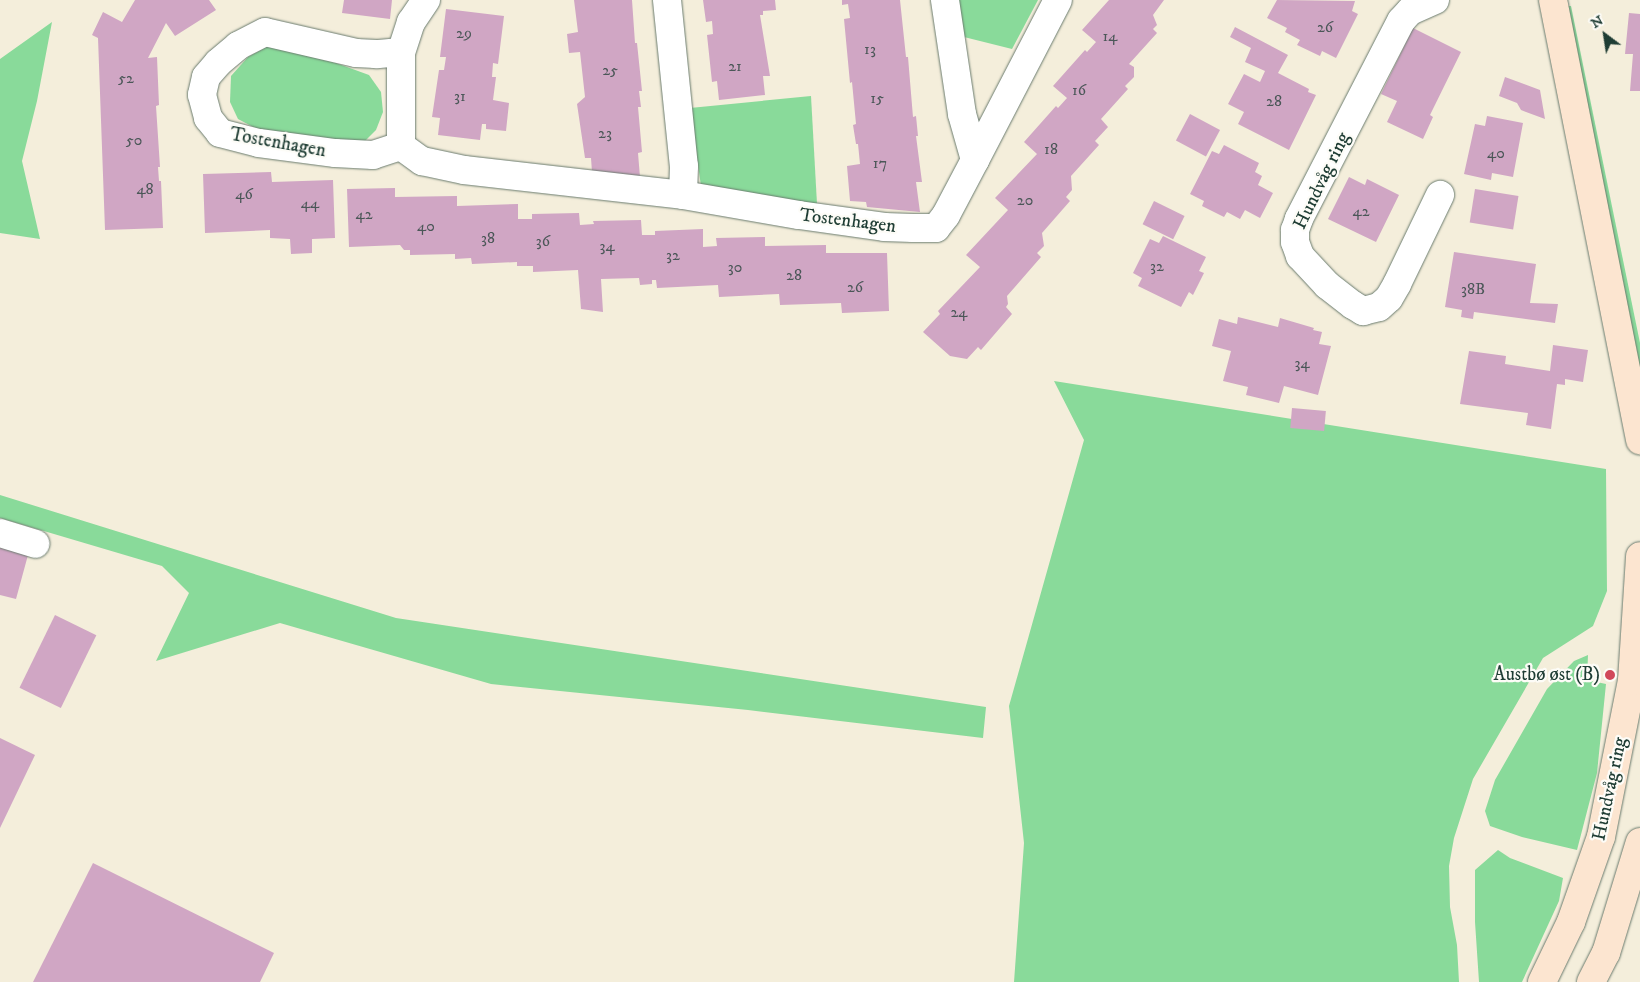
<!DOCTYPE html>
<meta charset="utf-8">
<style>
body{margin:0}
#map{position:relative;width:1640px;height:982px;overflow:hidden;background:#f4eedb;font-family:"IM FELL DW Pica",serif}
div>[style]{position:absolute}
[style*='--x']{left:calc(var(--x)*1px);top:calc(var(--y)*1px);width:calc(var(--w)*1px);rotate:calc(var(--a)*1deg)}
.green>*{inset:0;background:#89da9a}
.building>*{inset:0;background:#d0a6c4;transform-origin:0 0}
.roads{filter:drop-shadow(0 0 1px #6a7b6e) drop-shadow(0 0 1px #6a7b6e)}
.street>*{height:28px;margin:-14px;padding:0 14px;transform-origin:14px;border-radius:14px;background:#fff}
.secondary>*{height:28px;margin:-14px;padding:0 14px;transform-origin:14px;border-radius:14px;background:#fce5d0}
.dots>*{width:14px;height:14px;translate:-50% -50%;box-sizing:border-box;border:2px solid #fdfcf7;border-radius:50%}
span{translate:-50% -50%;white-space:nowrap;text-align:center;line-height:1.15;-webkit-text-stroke:4.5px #fdfcf7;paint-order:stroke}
.number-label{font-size:16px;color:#4b5758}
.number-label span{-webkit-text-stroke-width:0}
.street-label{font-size:19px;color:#1f3d34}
.poi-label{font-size:19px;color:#1f3d34}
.right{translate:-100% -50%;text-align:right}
.north{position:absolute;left:1580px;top:10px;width:50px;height:50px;-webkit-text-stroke:4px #fdfcf7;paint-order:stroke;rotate:329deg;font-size:14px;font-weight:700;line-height:20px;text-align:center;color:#1f3d34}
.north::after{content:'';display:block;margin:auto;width:18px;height:22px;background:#1f3d34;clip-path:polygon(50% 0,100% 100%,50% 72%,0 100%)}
</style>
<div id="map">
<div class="green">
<div style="clip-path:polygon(956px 0,1038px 0,1012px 49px,960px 36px)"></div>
<div style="clip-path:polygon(1566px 6px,1571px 6px,1640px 343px,1640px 376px)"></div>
<div style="clip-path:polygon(52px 22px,37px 101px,22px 161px,40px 239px,0 233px,0 59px)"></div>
<div style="clip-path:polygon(268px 46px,336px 63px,369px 75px,381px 92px,383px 112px,376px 130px,364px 142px,344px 142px,259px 130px,238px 119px,230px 102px,231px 76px,248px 57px)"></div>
<div style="clip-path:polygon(811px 96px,817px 204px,701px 186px,690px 108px)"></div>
<div style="clip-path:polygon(1054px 381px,1606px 469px,1607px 591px,1593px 626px,1543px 658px,1473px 779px,1454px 838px,1449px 866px,1450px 907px,1457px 945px,1459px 982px,1014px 982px,1024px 843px,1009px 706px,1084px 440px)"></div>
<div style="clip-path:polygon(0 495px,396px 618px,986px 707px,983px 738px,748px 710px,491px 684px,280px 623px,156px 661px,189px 593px,162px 566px,0 518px)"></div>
<div style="clip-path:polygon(1588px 655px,1587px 680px,1606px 684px,1597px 773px,1577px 850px,1522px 837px,1490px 826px,1485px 811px,1495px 780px,1547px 689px,1574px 661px)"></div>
<div style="clip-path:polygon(1498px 850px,1510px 858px,1563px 878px,1559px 901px,1522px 982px,1479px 982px,1475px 922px,1475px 870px)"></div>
</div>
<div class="building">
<div style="clip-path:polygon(135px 0,209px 0,216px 10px,175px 36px,166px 23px,148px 58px,157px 57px,159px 105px,156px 106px,160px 167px,158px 167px,159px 181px,161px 181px,163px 228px,105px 230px,98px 38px,92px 35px,103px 12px,122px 22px)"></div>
<div style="clip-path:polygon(344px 0,392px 0,390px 19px,342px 13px)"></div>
<div style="clip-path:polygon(574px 0,632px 0,635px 43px,637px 43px,642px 91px,639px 91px,641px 107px,638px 107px,642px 152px,638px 153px,640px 177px,592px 172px,591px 158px,585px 158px,577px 104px,585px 97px,580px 52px,569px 53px,567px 34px,578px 32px)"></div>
<div style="clip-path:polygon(703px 0,775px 0,776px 10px,763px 11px,763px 15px,760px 15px,770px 76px,763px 76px,765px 95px,719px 100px,717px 81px,712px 82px,707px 35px,713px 34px,712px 21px,706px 22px)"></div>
<div style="clip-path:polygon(842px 0,900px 0,906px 57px,908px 57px,913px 117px,916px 116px,918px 136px,916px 136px,922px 182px,916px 182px,920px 212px,867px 207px,866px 202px,850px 201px,847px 166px,860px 164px,858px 144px,856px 144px,853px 125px,856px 124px,852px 82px,850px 83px,844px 19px,850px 18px,848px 4px,842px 5px)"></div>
<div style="clip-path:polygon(1109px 0,1164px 0,1153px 15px,1157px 25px,1153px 29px,1157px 33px,1129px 64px,1134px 67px,1134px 77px,1125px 86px,1128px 89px,1101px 119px,1108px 127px,1095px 141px,1099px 145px,1071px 176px,1072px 190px,1066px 197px,1070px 201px,1042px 233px,1044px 246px,1037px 253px,1041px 257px,1007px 296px,1008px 304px,1006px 307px,1012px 314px,981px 350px,978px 347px,967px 359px,950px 356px,923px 332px,940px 314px,938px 311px,980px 267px,966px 255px,1008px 210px,995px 198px,1037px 154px,1024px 142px,1056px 106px,1058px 108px,1067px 98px,1053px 86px,1085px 50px,1087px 52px,1096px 42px,1082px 30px)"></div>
<div style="clip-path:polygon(1277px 0,1355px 1px,1352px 11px,1358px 14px,1336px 58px,1322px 51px,1320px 56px,1297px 45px,1300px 40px,1285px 32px,1287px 28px,1267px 18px)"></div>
<div style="clip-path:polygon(446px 9px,504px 16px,498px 64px,493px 63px,492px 77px,496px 77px,493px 100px,509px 103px,506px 131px,486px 129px,486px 124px,482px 124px,480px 140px,438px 135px,440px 118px,432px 117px,439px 70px,444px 70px,446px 57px,440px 57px)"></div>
<div style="clip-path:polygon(1629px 13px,1640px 14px,1640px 91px,1630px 91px,1633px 54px,1625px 54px)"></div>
<div style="clip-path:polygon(1235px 27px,1288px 55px,1278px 73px,1309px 89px,1308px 92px,1316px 95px,1289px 150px,1238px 124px,1244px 112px,1228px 104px,1244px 74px,1260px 82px,1265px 71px,1245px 62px,1251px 48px,1230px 37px)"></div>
<div style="clip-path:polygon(1413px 28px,1461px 52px,1430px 115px,1433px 117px,1423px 139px,1387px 122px,1397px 101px,1381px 94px)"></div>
<div style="clip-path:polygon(1505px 77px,1540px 90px,1545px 119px,1521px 110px,1517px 103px,1499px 96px)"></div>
<div style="left:1190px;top:114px;width:34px;height:30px;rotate:28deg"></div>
<div style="clip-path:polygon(1487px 116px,1523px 123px,1513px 177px,1492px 173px,1491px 180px,1464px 174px,1475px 124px,1485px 126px)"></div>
<div style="clip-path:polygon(1224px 145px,1259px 163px,1255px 172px,1262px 176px,1258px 185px,1273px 193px,1260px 218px,1245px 210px,1240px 219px,1227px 212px,1224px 217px,1202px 206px,1204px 201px,1190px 194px,1212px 151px,1219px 154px)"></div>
<div style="clip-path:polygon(271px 172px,272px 182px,333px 180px,335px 238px,312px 239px,312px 253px,291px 254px,290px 239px,270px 238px,270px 230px,205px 233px,203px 174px)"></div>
<div style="clip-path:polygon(1349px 177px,1365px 185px,1367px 179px,1399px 195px,1376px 242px,1328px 219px)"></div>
<div style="clip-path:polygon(395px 188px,395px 197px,457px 196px,457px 206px,518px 204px,518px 219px,532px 219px,532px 214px,579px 213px,580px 225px,594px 224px,593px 221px,641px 220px,642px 235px,655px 235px,655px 231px,703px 229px,703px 247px,717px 246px,716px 238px,765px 237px,765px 246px,826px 245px,826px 253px,887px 253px,889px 311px,842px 313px,841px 303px,780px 305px,779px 294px,719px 297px,718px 285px,657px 288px,656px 280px,652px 280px,652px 284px,640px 285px,639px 278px,601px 279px,603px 312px,581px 309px,578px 270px,533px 272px,533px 266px,517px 266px,517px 262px,472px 264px,471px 258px,455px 259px,455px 254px,410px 255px,410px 250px,404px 250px,400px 245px,349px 247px,347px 189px)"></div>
<div style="left:1475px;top:189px;width:44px;height:34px;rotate:9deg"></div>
<div style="left:1154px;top:201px;width:34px;height:26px;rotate:26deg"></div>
<div style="clip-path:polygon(1163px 236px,1206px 257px,1199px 271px,1204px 273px,1193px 295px,1189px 292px,1181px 307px,1138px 286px,1142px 278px,1133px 273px,1150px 239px,1159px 243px)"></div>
<div style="clip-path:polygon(1454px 252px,1536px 264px,1530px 303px,1558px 304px,1555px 323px,1474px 312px,1473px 319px,1461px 317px,1462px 310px,1445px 307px)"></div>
<div style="clip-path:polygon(1238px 317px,1278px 327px,1280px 318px,1314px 328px,1313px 330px,1322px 332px,1319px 344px,1331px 346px,1318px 395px,1284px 386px,1279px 403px,1246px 395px,1248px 387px,1223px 381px,1231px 351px,1212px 346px,1219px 319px,1237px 324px)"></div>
<div style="clip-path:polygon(1553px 345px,1588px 350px,1583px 382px,1565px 379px,1565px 385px,1557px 384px,1551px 429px,1526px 425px,1528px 413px,1460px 404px,1469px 351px,1506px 356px,1505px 364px,1550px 371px)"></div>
<div style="left:1292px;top:408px;width:34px;height:20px;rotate:5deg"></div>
<div style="clip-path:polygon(0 547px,28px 555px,16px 599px,0 595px)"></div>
<div style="left:55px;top:615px;width:46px;height:81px;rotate:26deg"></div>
<div style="clip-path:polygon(0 738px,35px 755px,0 828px)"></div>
<div style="clip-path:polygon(93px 863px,274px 953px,260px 982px,33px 982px)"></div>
</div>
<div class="roads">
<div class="street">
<div style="--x:426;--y:0;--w:27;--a:124"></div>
<div style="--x:411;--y:22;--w:32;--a:108"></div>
<div style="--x:401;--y:52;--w:94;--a:90"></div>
<div style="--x:401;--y:146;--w:26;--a:36"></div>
<div style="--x:422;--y:161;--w:43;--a:12.1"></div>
<div style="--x:464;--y:170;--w:220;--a:6.5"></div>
<div style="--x:683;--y:195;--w:118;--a:9.8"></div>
<div style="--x:799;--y:215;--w:86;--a:8"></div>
<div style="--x:884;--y:227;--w:29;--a:2"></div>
<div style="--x:913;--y:228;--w:23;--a:0"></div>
<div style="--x:936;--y:228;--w:16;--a:-52"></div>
<div style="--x:946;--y:215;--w:62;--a:-62.2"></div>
<div style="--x:975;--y:160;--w:48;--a:-105.8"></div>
<div style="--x:962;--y:114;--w:115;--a:-98.5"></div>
<div style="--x:667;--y:0;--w:167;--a:84.2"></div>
<div style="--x:684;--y:166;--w:29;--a:92"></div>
<div style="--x:1435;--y:0;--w:27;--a:156"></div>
<div style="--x:1410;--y:11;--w:13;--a:132"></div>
<div style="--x:1401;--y:21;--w:223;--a:117.3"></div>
<div style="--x:1299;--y:219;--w:12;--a:110"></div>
<div style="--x:1295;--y:230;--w:12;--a:90"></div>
<div style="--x:1295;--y:242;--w:15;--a:70"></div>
<div style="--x:1300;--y:256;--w:40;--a:47"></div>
<div style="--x:1327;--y:285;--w:33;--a:38"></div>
<div style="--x:1353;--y:305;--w:12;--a:31"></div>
<div style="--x:1363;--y:311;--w:16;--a:-14"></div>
<div style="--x:1379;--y:307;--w:13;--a:-42"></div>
<div style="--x:1389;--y:298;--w:16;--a:-60"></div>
<div style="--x:1397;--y:284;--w:99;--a:-64.2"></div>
<div style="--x:401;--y:52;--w:25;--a:175"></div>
<div style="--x:376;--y:54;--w:20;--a:-177"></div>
<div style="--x:356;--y:53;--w:93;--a:-167"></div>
<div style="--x:265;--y:32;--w:30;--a:153"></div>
<div style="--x:238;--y:46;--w:26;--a:140"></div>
<div style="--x:218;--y:63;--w:18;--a:131"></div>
<div style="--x:206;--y:77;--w:18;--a:103"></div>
<div style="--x:202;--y:95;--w:24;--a:75"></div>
<div style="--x:208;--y:118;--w:19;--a:51"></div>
<div style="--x:220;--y:133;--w:40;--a:14.4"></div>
<div style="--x:259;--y:143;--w:77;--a:7.5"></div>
<div style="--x:335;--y:153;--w:38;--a:3"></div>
<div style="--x:373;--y:155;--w:29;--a:-18"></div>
<div style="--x:975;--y:160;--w:180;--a:-62.6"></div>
<div style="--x:0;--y:533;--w:37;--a:17"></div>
</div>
<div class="secondary">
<div style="--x:1553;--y:0;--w:449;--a:78.8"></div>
<div style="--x:1542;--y:982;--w:67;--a:-64.2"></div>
<div style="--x:1571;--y:922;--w:90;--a:-70.6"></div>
<div style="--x:1601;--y:837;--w:159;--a:-78.8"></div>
<div style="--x:1632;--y:681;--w:125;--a:-86.3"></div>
<div style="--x:1591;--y:982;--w:33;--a:-63"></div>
<div style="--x:1606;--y:953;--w:116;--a:-73"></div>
</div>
</div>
<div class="dots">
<div style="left:1610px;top:675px;background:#d1495b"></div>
</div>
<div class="number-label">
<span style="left:1325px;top:27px">26</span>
<span style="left:464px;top:33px">29</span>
<span style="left:1110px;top:36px">14</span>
<span style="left:870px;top:49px">13</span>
<span style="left:735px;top:66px">21</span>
<span style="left:610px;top:70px">25</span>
<span style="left:126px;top:78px">52</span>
<span style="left:1079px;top:90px">16</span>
<span style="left:460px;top:96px">31</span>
<span style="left:877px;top:98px">15</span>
<span style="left:1274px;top:101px">28</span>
<span style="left:605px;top:133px">23</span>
<span style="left:134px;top:140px">50</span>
<span style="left:1051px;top:149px">18</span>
<span style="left:1496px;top:153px">40</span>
<span style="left:880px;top:163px">17</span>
<span style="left:145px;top:189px">48</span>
<span style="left:244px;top:194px">46</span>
<span style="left:1025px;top:200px">20</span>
<span style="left:310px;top:203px">44</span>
<span style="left:1361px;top:211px">42</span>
<span style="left:364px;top:214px">42</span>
<span style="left:426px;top:226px">40</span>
<span style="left:488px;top:238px">38</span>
<span style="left:543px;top:241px">36</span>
<span style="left:607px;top:246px">34</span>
<span style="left:673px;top:255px">32</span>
<span style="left:1157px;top:266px">32</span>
<span style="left:735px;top:267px">30</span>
<span style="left:794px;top:275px">28</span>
<span style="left:855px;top:287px">26</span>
<span style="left:1473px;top:289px">38B</span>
<span style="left:959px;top:312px">24</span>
<span style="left:1302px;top:363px">34</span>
</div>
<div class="street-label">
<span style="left:278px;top:143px;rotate:10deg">Tostenhagen</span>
<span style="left:1322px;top:181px;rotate:-64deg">Hundvåg ring</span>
<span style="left:848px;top:221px;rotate:7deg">Tostenhagen</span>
<span style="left:1610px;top:789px;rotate:-78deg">Hundvåg ring</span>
</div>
<div class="poi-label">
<span class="right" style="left:1600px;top:675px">Austbø øst (B)</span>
</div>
<div class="north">N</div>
</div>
